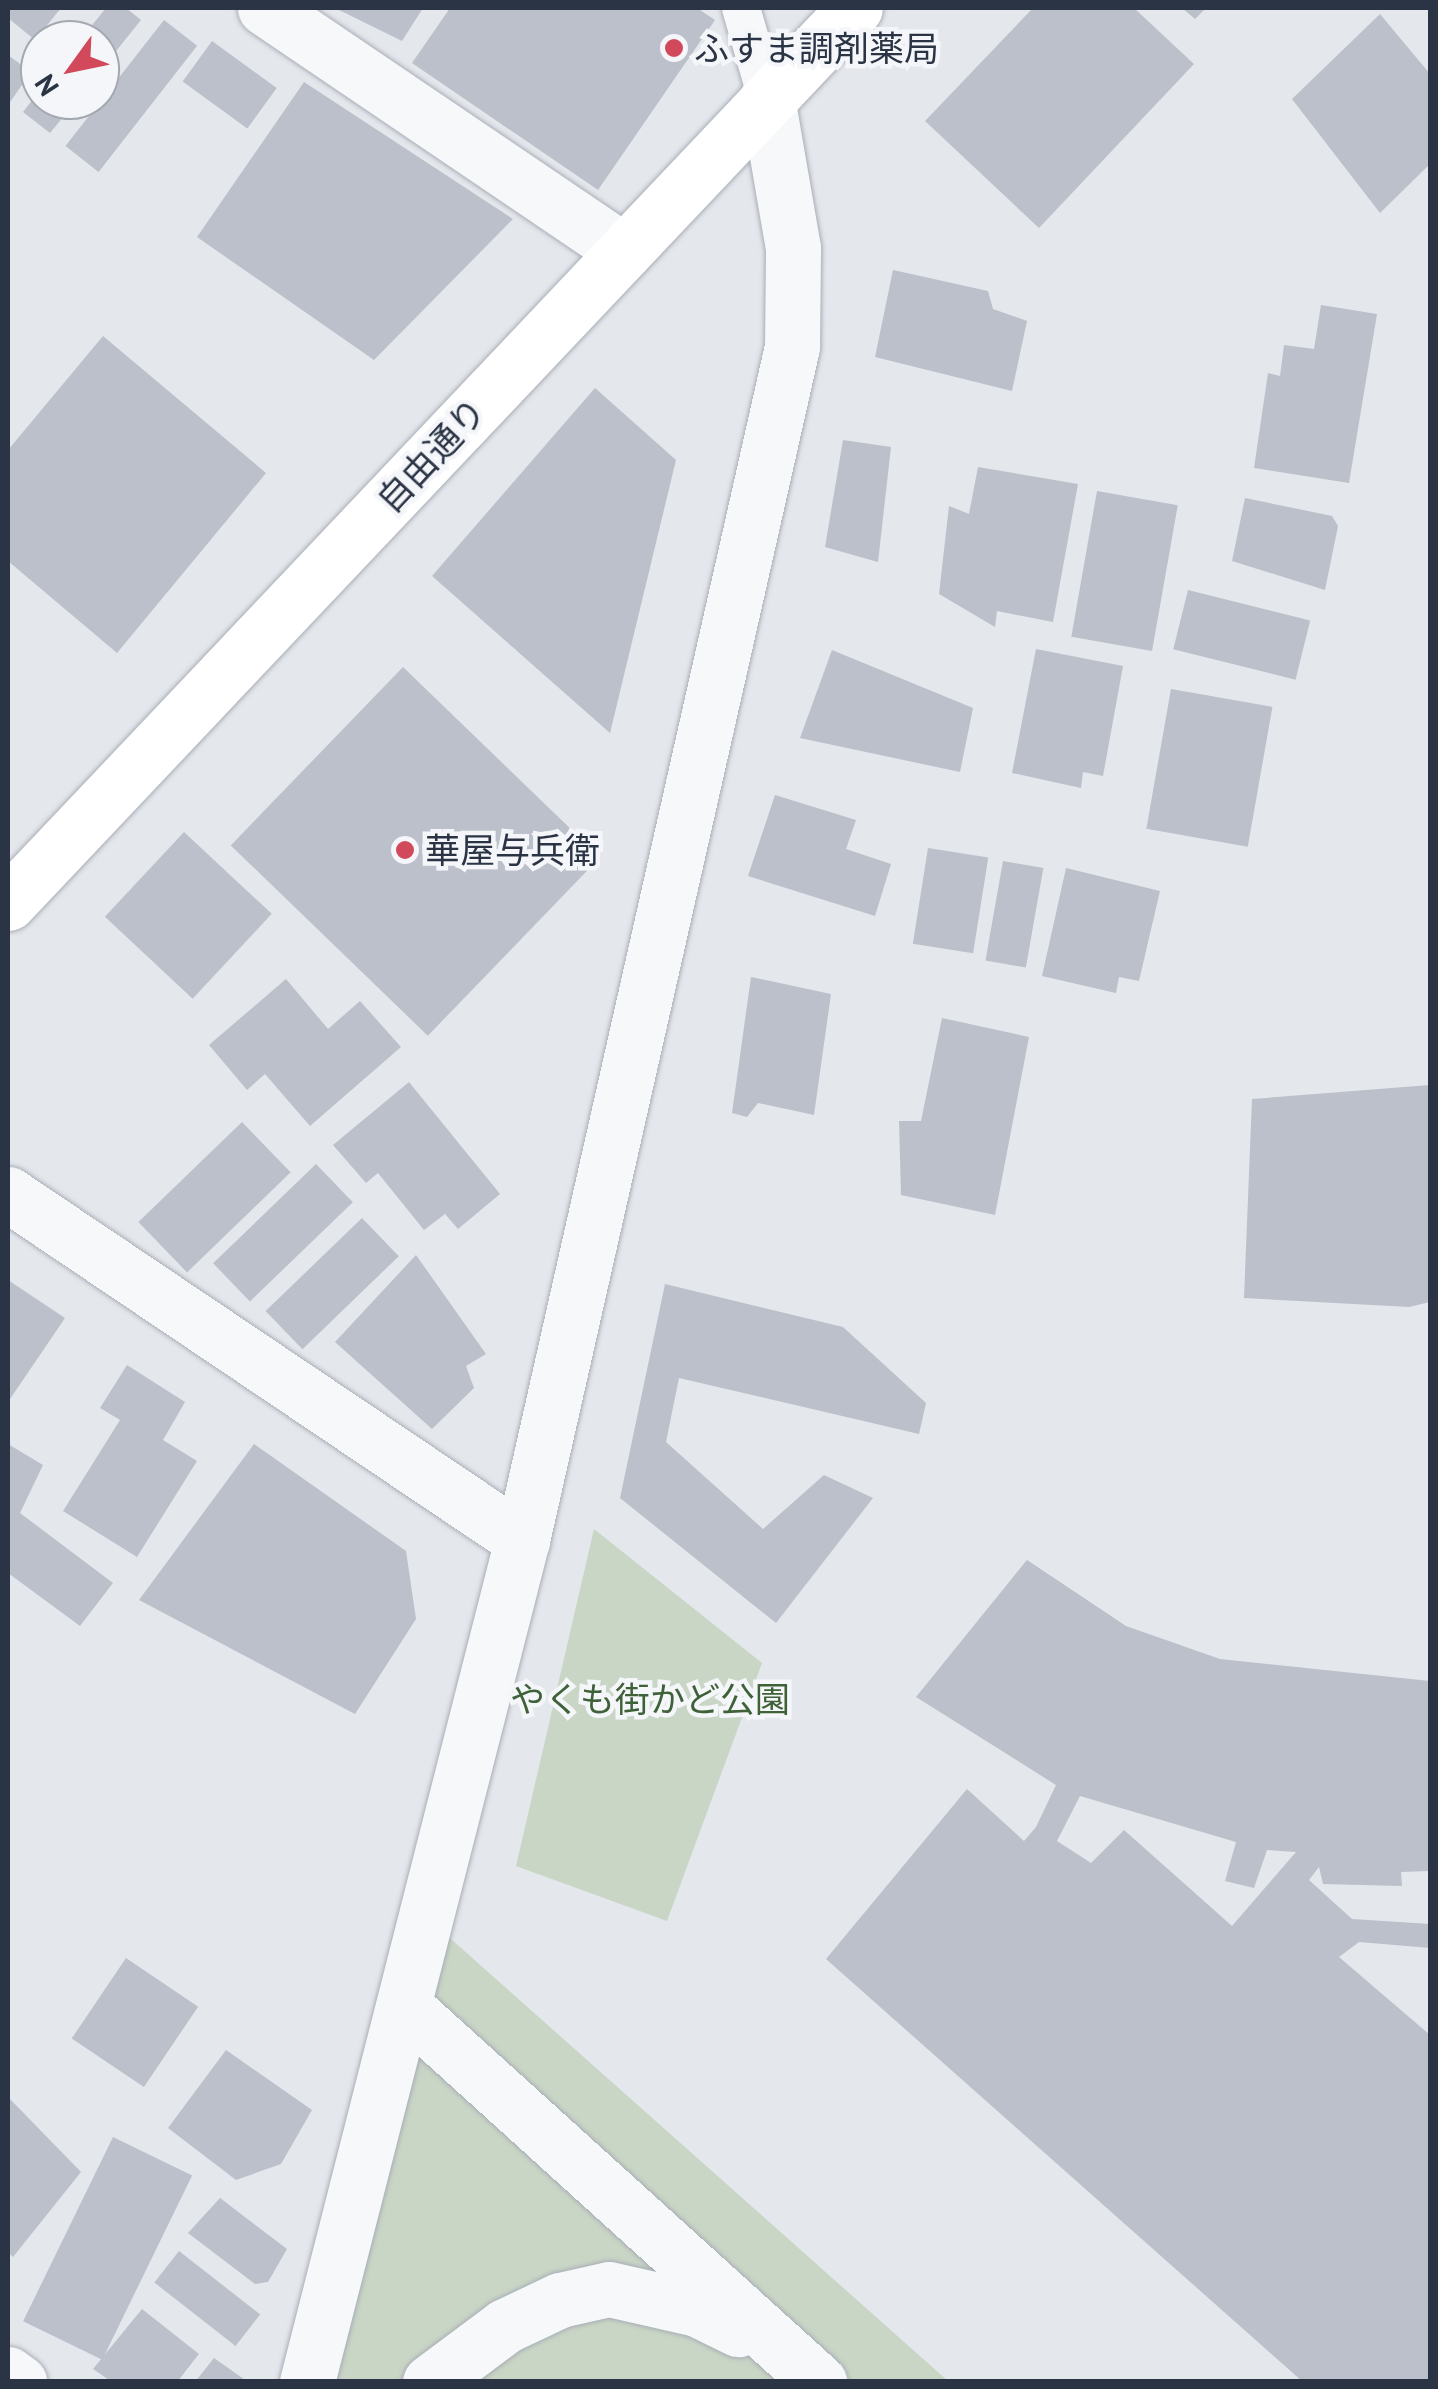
<!DOCTYPE html>
<meta charset="utf-8">
<style>
body{margin:0}
#map{position:relative;width:1438px;height:2389px;overflow:hidden;background:#e4e7ec;font-family:"PT Sans","Noto Sans JP",sans-serif}
div>[style]{position:absolute}
[style*='--x']{left:calc(var(--x)*1px);top:calc(var(--y)*1px);width:calc(var(--w)*1px);rotate:calc(var(--a)*1deg)}
.green>*{inset:0;background:#c9d6c5}
.building>*{inset:0;background:#bbc0ca;transform-origin:0 0}
.roads{filter:drop-shadow(0 0 2px #a9aeb7) drop-shadow(0 0 2px #a9aeb7)}
.lane>*{height:38px;margin:-19px;padding:0 19px;transform-origin:19px;border-radius:19px;background:#f7f8fa}
.street>*{height:55px;margin:-27.5px;padding:0 27.5px;transform-origin:27.5px;border-radius:27.5px;background:#f7f8fa}
.secondary>*{height:55px;margin:-27.5px;padding:0 27.5px;transform-origin:27.5px;border-radius:27.5px;background:#fff}
.dots>*{width:28px;height:28px;translate:-50% -50%;box-sizing:border-box;border:5px solid #f4f6f9;border-radius:50%}
span{translate:-50% -50%;white-space:nowrap;text-align:center;line-height:1.15;-webkit-text-stroke:9px #f4f6f9;paint-order:stroke}
.poi-label{font-size:35px;color:#2b3445}
.left{translate:0 -50%;text-align:left}
.street-label{font-size:35px;color:#2b3445}
.park-label{font-size:35px;color:#3f6138}
.frame{position:absolute;inset:0;border:10px solid #2b3445;pointer-events:none}
.north{position:absolute;left:20px;top:20px;width:100px;height:100px;box-sizing:border-box;background:#f4f6f9;border:2px solid #a4a8b1;border-radius:50%;rotate:237deg;font-size:28px;font-weight:700;line-height:40px;text-align:center;color:#2b3445}
.north::after{content:'';display:block;margin:auto;width:35px;height:45px;background:#d1495b;clip-path:polygon(50% 0,100% 100%,50% 72%,0 100%)}
</style>
<div id="map">
<div class="green">
<div style="clip-path:polygon(594px 1529px,762px 1663px,667px 1921px,516px 1866px)"></div>
<div style="clip-path:polygon(442px 1931px,948px 2381px,330px 2382px)"></div>
</div>
<div class="building">
<div style="clip-path:polygon(8px 8px,61px 8px,35px 40px,8px 18px)"></div>
<div style="clip-path:polygon(106px 8px,126px 8px,141px 20px,100px 71px,100px 40px,80px 40px)"></div>
<div style="clip-path:polygon(335px 8px,423px 8px,402px 41px)"></div>
<div style="clip-path:polygon(450px 8px,697px 8px,715px 20px,598px 190px,412px 63px)"></div>
<div style="clip-path:polygon(1033px 8px,1134px 8px,1194px 64px,1039px 228px,925px 121px)"></div>
<div style="clip-path:polygon(1182px 8px,1206px 8px,1195px 19px)"></div>
<div style="clip-path:polygon(1380px 14px,1430px 74px,1430px 164px,1380px 213px,1292px 99px)"></div>
<div style="left:164px;top:20px;width:42px;height:160px;rotate:38deg"></div>
<div style="left:212px;top:41px;width:80px;height:50px;rotate:36deg"></div>
<div style="clip-path:polygon(8px 55px,31px 72px,8px 105px)"></div>
<div style="clip-path:polygon(304px 82px,513px 219px,374px 360px,197px 237px)"></div>
<div style="clip-path:polygon(40px 90px,40px 100px,77px 100px,50px 133px,23px 112px)"></div>
<div style="clip-path:polygon(893px 270px,988px 291px,993px 309px,1027px 321px,1012px 391px,875px 357px)"></div>
<div style="clip-path:polygon(1321px 305px,1377px 314px,1349px 483px,1254px 468px,1268px 373px,1280px 376px,1284px 345px,1314px 349px)"></div>
<div style="clip-path:polygon(103px 336px,266px 473px,117px 653px,8px 561px,8px 450px)"></div>
<div style="clip-path:polygon(595px 388px,676px 460px,610px 733px,432px 576px)"></div>
<div style="clip-path:polygon(843px 440px,891px 447px,878px 562px,825px 547px)"></div>
<div style="clip-path:polygon(978px 467px,1078px 484px,1053px 622px,997px 611px,995px 627px,939px 594px,949px 506px,969px 514px)"></div>
<div style="left:1097px;top:491px;width:82px;height:148px;rotate:10deg"></div>
<div style="clip-path:polygon(1245px 498px,1332px 516px,1338px 526px,1325px 590px,1232px 561px)"></div>
<div style="left:1188px;top:590px;width:126px;height:61px;rotate:14deg"></div>
<div style="clip-path:polygon(1036px 649px,1123px 666px,1103px 776px,1083px 772px,1081px 788px,1012px 773px)"></div>
<div style="clip-path:polygon(832px 650px,973px 708px,960px 772px,800px 738px)"></div>
<div style="left:403px;top:667px;width:274px;height:248px;rotate:44deg"></div>
<div style="left:1171px;top:689px;width:103px;height:142px;rotate:10deg"></div>
<div style="clip-path:polygon(775px 795px,856px 820px,846px 849px,891px 864px,875px 916px,748px 876px)"></div>
<div style="left:184px;top:832px;width:120px;height:116px;rotate:43deg"></div>
<div style="left:928px;top:848px;width:61px;height:97px;rotate:9deg"></div>
<div style="left:1003px;top:861px;width:41px;height:101px;rotate:10deg"></div>
<div style="clip-path:polygon(1066px 868px,1160px 891px,1139px 981px,1119px 977px,1116px 993px,1042px 976px)"></div>
<div style="clip-path:polygon(751px 977px,831px 994px,814px 1115px,758px 1103px,747px 1117px,732px 1113px)"></div>
<div style="clip-path:polygon(286px 979px,328px 1029px,360px 1001px,401px 1047px,310px 1126px,265px 1074px,247px 1090px,209px 1045px)"></div>
<div style="clip-path:polygon(942px 1018px,1029px 1037px,995px 1215px,901px 1195px,899px 1121px,921px 1121px)"></div>
<div style="clip-path:polygon(409px 1082px,500px 1194px,458px 1229px,445px 1214px,424px 1230px,378px 1173px,366px 1183px,333px 1145px)"></div>
<div style="clip-path:polygon(1430px 1085px,1430px 1302px,1409px 1307px,1244px 1298px,1252px 1099px)"></div>
<div style="left:242px;top:1122px;width:70px;height:144px;rotate:46deg"></div>
<div style="left:316px;top:1164px;width:53px;height:143px;rotate:46deg"></div>
<div style="left:362px;top:1218px;width:53px;height:134px;rotate:46deg"></div>
<div style="clip-path:polygon(416px 1255px,486px 1354px,466px 1366px,474px 1388px,432px 1429px,335px 1342px)"></div>
<div style="clip-path:polygon(8px 1280px,65px 1318px,8px 1402px)"></div>
<div style="clip-path:polygon(665px 1284px,843px 1327px,926px 1403px,919px 1434px,679px 1378px,666px 1442px,763px 1529px,824px 1475px,873px 1498px,776px 1623px,620px 1498px)"></div>
<div style="clip-path:polygon(127px 1365px,185px 1402px,163px 1440px,197px 1461px,137px 1557px,63px 1511px,120px 1420px,100px 1408px)"></div>
<div style="clip-path:polygon(8px 1444px,43px 1465px,20px 1513px,113px 1583px,80px 1626px,8px 1573px)"></div>
<div style="clip-path:polygon(254px 1444px,406px 1551px,416px 1619px,355px 1714px,139px 1600px)"></div>
<div style="clip-path:polygon(evenodd,1027px 1560px,1126px 1626px,1220px 1659px,1430px 1681px,1430px 1871px,1401px 1872px,1402px 1886px,1323px 1884px,1319px 1867px,1309px 1880px,1352px 1919px,1430px 1924px,1430px 1948px,1359px 1942px,1339px 1957px,1430px 2035px,1430px 2382px,1303px 2382px,826px 1959px,967px 1789px,1024px 1841px,1036px 1827px,1056px 1785px,916px 1697px,1027px 1560px,1080px 1796px,1236px 1842px,1225px 1881px,1254px 1888px,1267px 1850px,1296px 1852px,1232px 1926px,1124px 1830px,1091px 1863px,1057px 1841px,1080px 1796px)"></div>
<div style="left:126px;top:1958px;width:87px;height:97px;rotate:34deg"></div>
<div style="clip-path:polygon(226px 2050px,312px 2110px,281px 2164px,236px 2180px,168px 2128px)"></div>
<div style="clip-path:polygon(8px 2097px,81px 2172px,13px 2257px,8px 2252px)"></div>
<div style="left:113px;top:2137px;width:88px;height:205px;rotate:26deg"></div>
<div style="clip-path:polygon(220px 2198px,287px 2249px,268px 2282px,255px 2284px,188px 2233px)"></div>
<div style="left:179px;top:2251px;width:103px;height:40px;rotate:38deg"></div>
<div style="clip-path:polygon(142px 2309px,199px 2354px,177px 2382px,112px 2382px,93px 2369px)"></div>
<div style="clip-path:polygon(214px 2358px,248px 2382px,195px 2382px)"></div>
</div>
<div class="roads">
<div class="lane">
<div style="--x:741;--y:8;--w:94;--a:73.9"></div>
</div>
<div class="street">
<div style="--x:265;--y:8;--w:434;--a:34.1"></div>
<div style="--x:8;--y:1194;--w:620;--a:33.95"></div>
<div style="--x:405;--y:2007;--w:559;--a:42.17"></div>
<div style="--x:8;--y:2374;--w:14;--a:36"></div>
<div style="--x:307;--y:2382;--w:869;--a:-75.68"></div>
<div style="--x:522;--y:1540;--w:1223;--a:-77.25"></div>
<div style="--x:792;--y:347;--w:99;--a:-89.4"></div>
<div style="--x:793;--y:248;--w:152;--a:-99.8"></div>
<div style="--x:430;--y:2382;--w:94;--a:-36.7"></div>
<div style="--x:505;--y:2326;--w:61;--a:-25.3"></div>
<div style="--x:560;--y:2300;--w:50;--a:-12.7"></div>
<div style="--x:609;--y:2289;--w:90;--a:12.8"></div>
<div style="--x:697;--y:2309;--w:46;--a:26"></div>
</div>
<div class="secondary">
<div style="--x:8;--y:903;--w:1232;--a:-46.58"></div>
</div>
</div>
<div class="dots">
<div style="left:674px;top:48px;background:#d1495b"></div>
<div style="left:405px;top:850px;background:#d1495b"></div>
</div>
<div class="poi-label">
<span class="left" style="left:694px;top:48px">ふすま調剤薬局</span>
<span class="left" style="left:425px;top:850px">華屋与兵衛</span>
</div>
<div class="street-label">
<span style="left:431px;top:455px;rotate:-47deg">自由通り</span>
</div>
<div class="park-label">
<span style="left:650px;top:1699px">やくも街かど公園</span>
</div>
<div class="frame"></div>
<div class="north">N</div>
</div>
